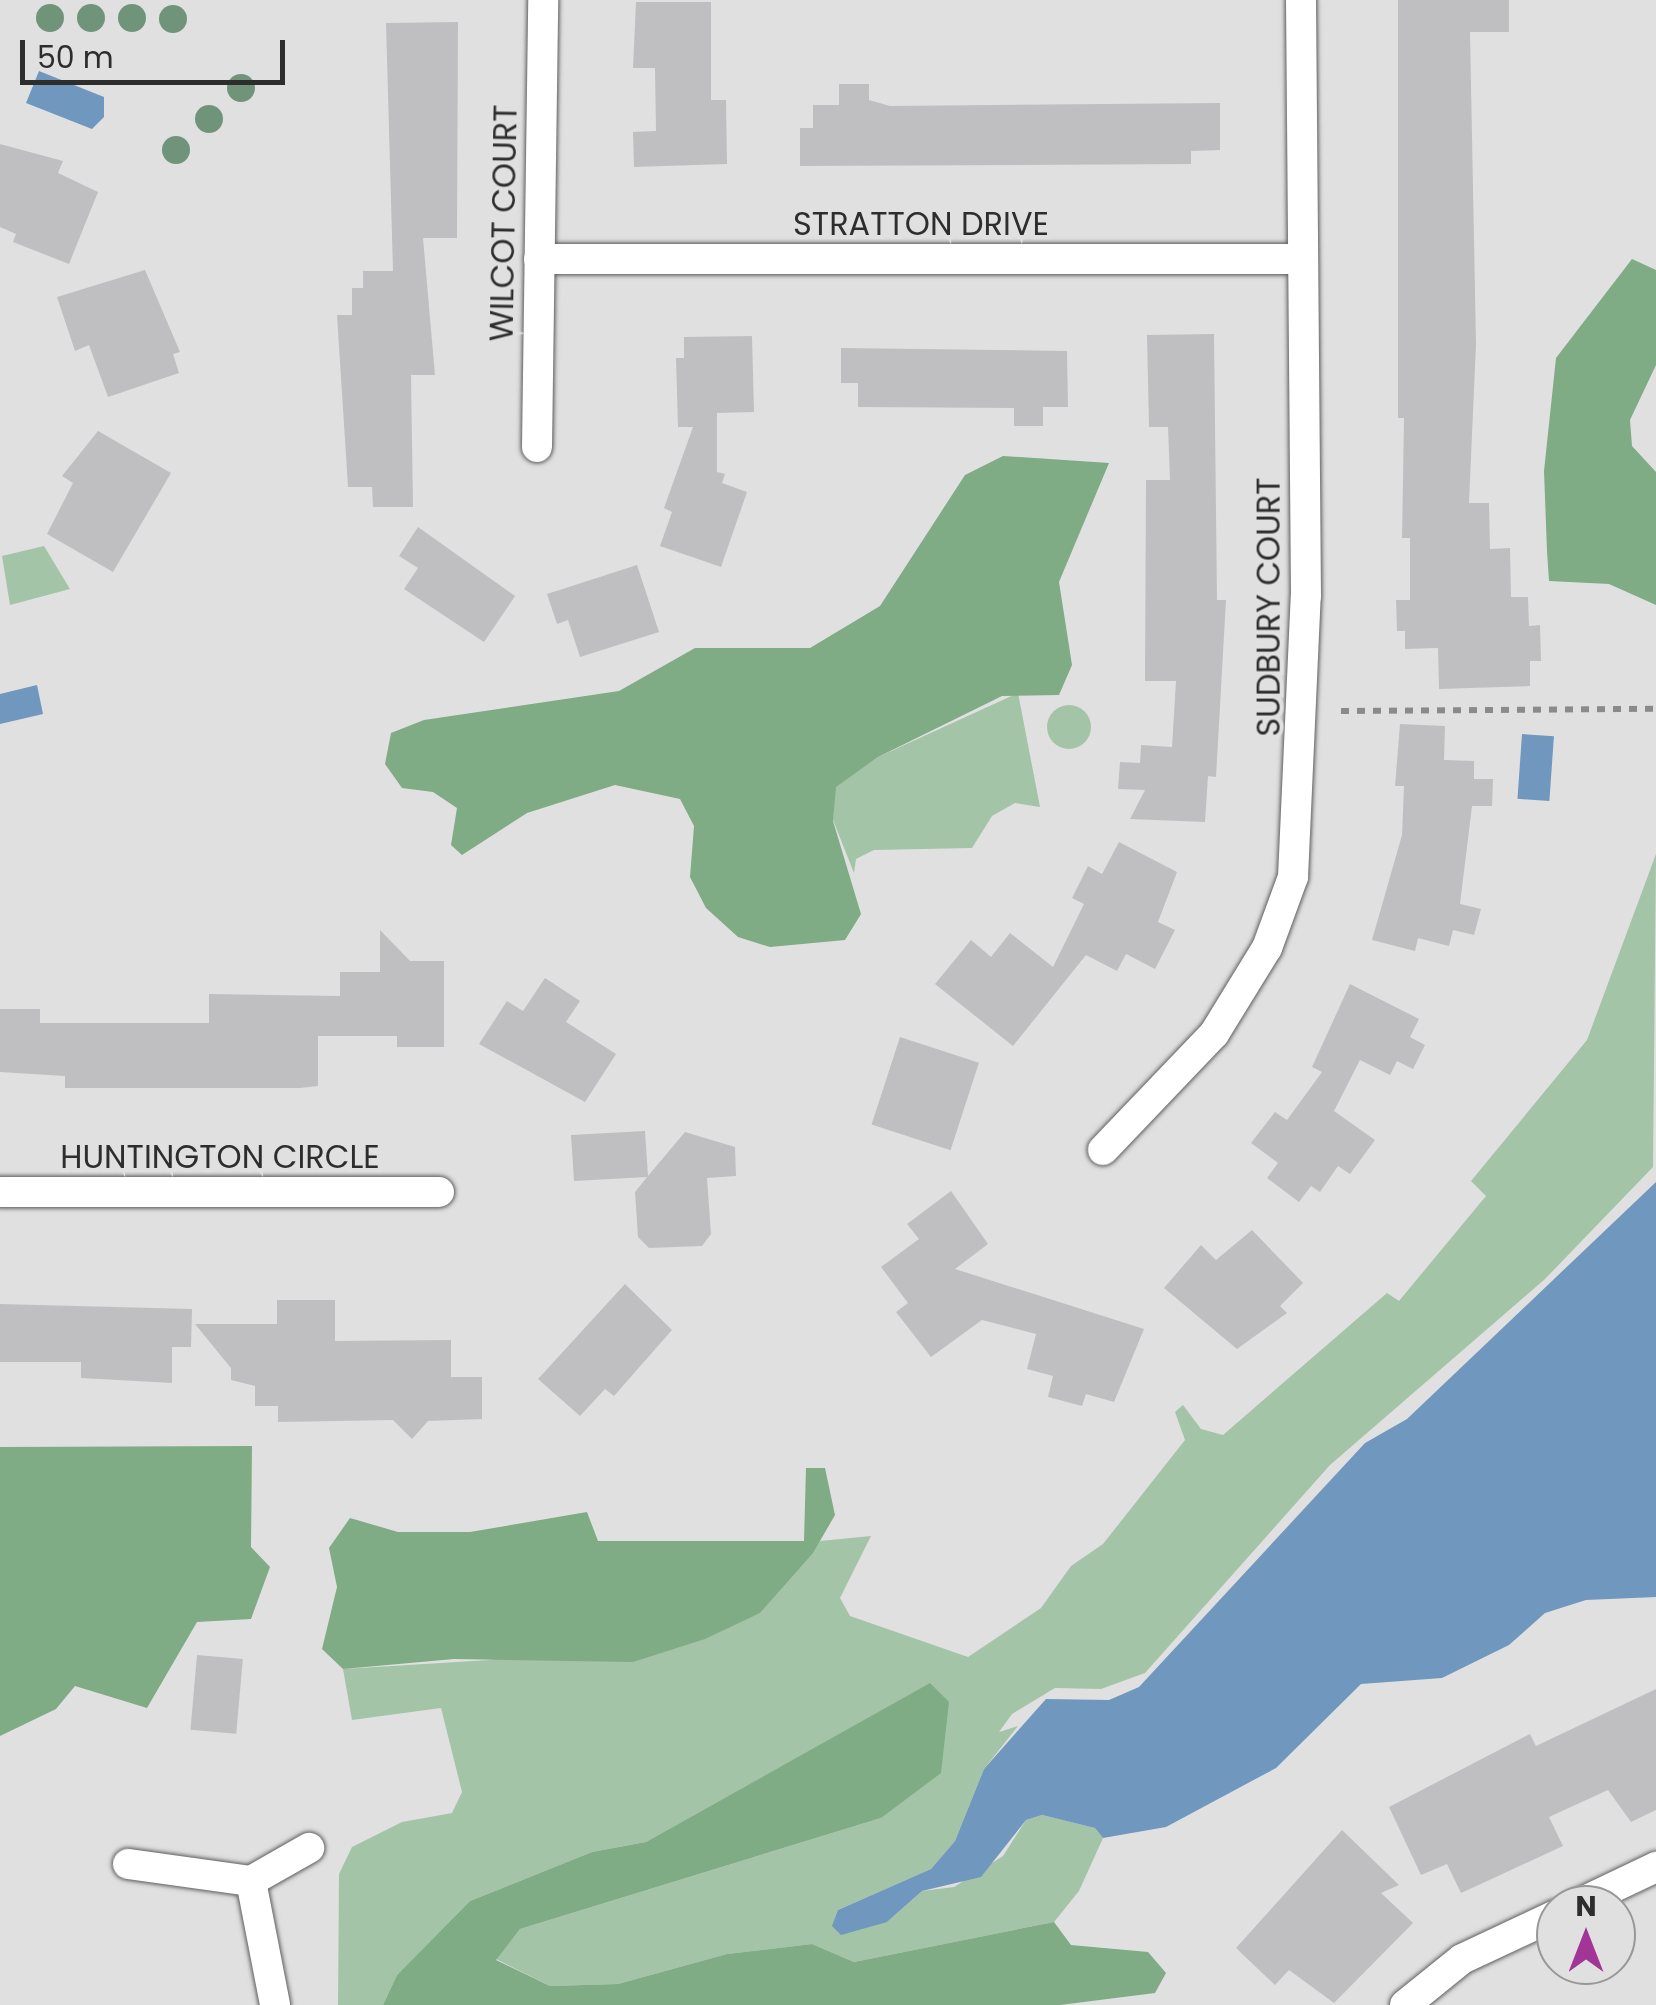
<!DOCTYPE html>
<style>
body{margin:0}
#map{position:relative;width:1656px;height:2005px;overflow:hidden;background:#e0e0e1;font-family:Poppins,sans-serif}
div>[style]{position:absolute}
[style*='--x']{left:calc(var(--x)*1px);top:calc(var(--y)*1px);width:calc(var(--w)*1px);rotate:calc(var(--a)*1deg)}
.green>*{inset:0;background:#a4c4a8}
.round{border-radius:50%}
.forest>*{inset:0;background:#7fab85}
.water>*{inset:0;background:#7097be;transform-origin:0 0}
.building>*{inset:0;background:#bfbfc1;transform-origin:0 0}
.path>*{height:6px;margin-top:-3px;transform-origin:0;background:repeating-linear-gradient(90deg,#8a8a8b 0 8px,transparent 0 16px)}
.roads{filter:drop-shadow(0 0 2px #5f5f60) drop-shadow(0 0 2px #5f5f60)}
.street>*{height:30px;margin:-15px;padding:0 15px;transform-origin:15px;border-radius:15px;background:#fff}
.trees>*{width:28px;height:28px;margin:-14px;border-radius:50%;background:#6f947a}
span{translate:-50% -50%;white-space:nowrap;text-align:center;line-height:1.15;-webkit-text-stroke:8px #e0e0e1;paint-order:stroke}
.street-label{font-size:32px;color:#2d2d2e}
.north{position:absolute;left:1536px;top:1885px;width:100px;height:100px;box-sizing:border-box;background:#e0e0e1;border:2px solid #989899;border-radius:50%;rotate:0deg;font-size:28px;font-weight:700;line-height:40px;text-align:center;color:#2d2d2e}
.north::after{content:'';display:block;margin:auto;width:35px;height:45px;background:#a13696;clip-path:polygon(50% 0,100% 100%,50% 72%,0 100%)}
.scale{position:absolute;left:20px;top:40px;width:265px;height:45px;box-sizing:border-box;border:5px solid #2d2d2e;border-top:0;padding-left:12px;font-size:30px;line-height:35px;white-space:nowrap;color:#2d2d2e;-webkit-text-stroke:8px #e0e0e1;paint-order:stroke}
</style>
<div id="map">
<div class="green">
<div style="clip-path:polygon(44px 546px,70px 589px,10px 605px,2px 556px)"></div>
<div style="clip-path:polygon(1018px 693px,1040px 807px,1015px 803px,992px 816px,972px 848px,874px 850px,856px 859px,854px 873px,833px 820px,835px 787px,878px 757px)"></div>
<div class="round" style="left:1047px;top:705px;width:44px;height:44px"></div>
<div style="clip-path:polygon(1656px 854px,1653px 1167px,1545px 1279px,1330px 1465px,1145px 1673px,1101px 1689px,1055px 1688px,1012px 1714px,999px 1732px,1018px 1726px,984px 1769px,955px 1841px,931px 1869px,838px 1910px,887px 1922px,922px 1891px,954px 1887px,1003px 1856px,1026px 1820px,1042px 1815px,1095px 1828px,1103px 1838px,1079px 1891px,1054px 1922px,854px 1962px,812px 1944px,727px 1954px,618px 1984px,550px 1986px,496px 1959px,520px 1929px,881px 1818px,929px 1684px,646px 1842px,592px 1852px,470px 1901px,397px 1975px,383px 2005px,338px 2005px,339px 1874px,352px 1847px,402px 1822px,452px 1813px,462px 1792px,441px 1708px,352px 1720px,343px 1669px,489px 1660px,760px 1613px,820px 1541px,871px 1536px,840px 1598px,850px 1616px,968px 1657px,1041px 1608px,1071px 1566px,1103px 1544px,1185px 1440px,1175px 1412px,1183px 1405px,1201px 1429px,1223px 1435px,1387px 1293px,1399px 1301px,1486px 1196px,1471px 1181px,1587px 1040px)"></div>
</div>
<div class="forest">
<div style="clip-path:polygon(1632px 259px,1656px 270px,1656px 365px,1630px 420px,1632px 446px,1656px 472px,1656px 605px,1609px 584px,1549px 581px,1547px 551px,1544px 471px,1556px 358px)"></div>
<div style="clip-path:polygon(1003px 456px,1109px 463px,1059px 582px,1072px 665px,1059px 695px,1002px 696px,878px 757px,836px 787px,833px 821px,861px 914px,845px 940px,770px 947px,738px 937px,706px 908px,690px 877px,694px 826px,680px 799px,615px 785px,527px 813px,462px 855px,451px 845px,457px 808px,433px 792px,402px 788px,385px 764px,391px 733px,424px 720px,619px 691px,695px 648px,810px 648px,880px 606px,965px 475px)"></div>
<div style="clip-path:polygon(252px 1446px,251px 1547px,270px 1567px,251px 1619px,197px 1622px,147px 1708px,75px 1686px,56px 1709px,0 1736px,0 1447px)"></div>
<div style="clip-path:polygon(806px 1468px,825px 1468px,835px 1515px,813px 1553px,760px 1613px,705px 1639px,633px 1662px,454px 1659px,343px 1669px,322px 1649px,337px 1587px,329px 1548px,350px 1518px,398px 1532px,470px 1532px,587px 1512px,598px 1541px,804px 1541px)"></div>
<div style="clip-path:polygon(930px 1683px,949px 1702px,941px 1773px,881px 1818px,520px 1929px,496px 1960px,550px 1986px,618px 1984px,727px 1954px,812px 1944px,854px 1962px,1054px 1922px,1071px 1945px,1148px 1952px,1166px 1973px,1155px 1993px,1060px 2005px,383px 2005px,397px 1975px,470px 1901px,592px 1852px,646px 1842px)"></div>
</div>
<div class="water">
<div style="clip-path:polygon(39px 71px,104px 97px,104px 117px,92px 129px,26px 103px)"></div>
<div style="clip-path:polygon(37px 685px,43px 714px,0 724px,0 694px)"></div>
<div style="left:1522px;top:734px;width:32px;height:65px;rotate:4deg"></div>
<div style="clip-path:polygon(1656px 1182px,1656px 1597px,1586px 1600px,1545px 1613px,1509px 1645px,1442px 1678px,1361px 1684px,1276px 1768px,1166px 1827px,1103px 1838px,1095px 1828px,1042px 1815px,1026px 1820px,981px 1877px,922px 1891px,887px 1922px,841px 1935px,832px 1926px,838px 1910px,931px 1869px,955px 1841px,984px 1769px,1046px 1699px,1109px 1700px,1139px 1687px,1365px 1443px,1407px 1419px)"></div>
</div>
<div class="building">
<div style="clip-path:polygon(1398px 0,1509px 0,1509px 32px,1470px 32px,1476px 344px,1469px 503px,1489px 503px,1490px 549px,1510px 548px,1511px 597px,1528px 597px,1529px 626px,1540px 625px,1541px 661px,1530px 661px,1530px 686px,1439px 689px,1438px 648px,1405px 649px,1405px 631px,1397px 631px,1396px 600px,1410px 600px,1410px 538px,1402px 538px,1404px 418px,1398px 418px)"></div>
<div style="clip-path:polygon(636px 2px,711px 2px,711px 100px,726px 100px,727px 164px,634px 167px,633px 132px,656px 131px,655px 68px,633px 68px)"></div>
<div style="clip-path:polygon(458px 22px,457px 238px,423px 238px,435px 375px,411px 375px,413px 507px,373px 507px,372px 487px,348px 487px,337px 315px,352px 315px,352px 288px,363px 288px,363px 271px,393px 271px,386px 23px)"></div>
<div style="clip-path:polygon(839px 84px,869px 84px,869px 100px,890px 106px,1220px 103px,1220px 150px,1191px 151px,1191px 164px,800px 166px,800px 128px,813px 128px,813px 105px,839px 105px)"></div>
<div style="clip-path:polygon(0 144px,63px 161px,58px 173px,98px 192px,69px 264px,13px 242px,16px 234px,0 227px)"></div>
<div style="clip-path:polygon(145px 270px,180px 352px,173px 354px,179px 373px,108px 397px,89px 345px,75px 351px,57px 297px)"></div>
<div style="clip-path:polygon(1214px 334px,1217px 600px,1226px 600px,1216px 777px,1208px 776px,1205px 822px,1130px 819px,1145px 790px,1118px 789px,1120px 762px,1140px 763px,1141px 745px,1172px 747px,1176px 681px,1145px 681px,1146px 480px,1170px 480px,1168px 427px,1149px 427px,1147px 335px)"></div>
<div style="clip-path:polygon(752px 336px,754px 412px,717px 413px,717px 472px,725px 474px,722px 483px,747px 492px,721px 567px,660px 546px,672px 512px,664px 508px,693px 427px,678px 427px,676px 358px,684px 358px,684px 337px)"></div>
<div style="clip-path:polygon(841px 348px,1067px 351px,1068px 407px,1043px 407px,1043px 426px,1014px 426px,1014px 408px,858px 407px,858px 383px,841px 383px)"></div>
<div style="clip-path:polygon(98px 431px,171px 473px,113px 572px,47px 534px,73px 483px,62px 476px)"></div>
<div style="clip-path:polygon(418px 527px,515px 596px,484px 642px,404px 589px,418px 568px,399px 556px)"></div>
<div style="clip-path:polygon(637px 565px,659px 632px,580px 657px,568px 620px,557px 624px,547px 594px)"></div>
<div style="clip-path:polygon(1400px 724px,1445px 726px,1444px 760px,1474px 761px,1474px 779px,1493px 779px,1492px 806px,1472px 806px,1460px 904px,1481px 909px,1474px 935px,1453px 930px,1449px 946px,1418px 938px,1415px 951px,1372px 940px,1402px 835px,1404px 786px,1395px 786px)"></div>
<div style="clip-path:polygon(1119px 842px,1177px 872px,1158px 922px,1175px 930px,1155px 969px,1126px 954px,1117px 971px,1086px 955px,1013px 1046px,935px 984px,971px 940px,991px 957px,1010px 933px,1053px 967px,1084px 904px,1072px 898px,1088px 866px,1102px 874px)"></div>
<div style="clip-path:polygon(380px 930px,410px 961px,444px 961px,444px 1047px,397px 1047px,397px 1036px,318px 1036px,318px 1086px,300px 1088px,65px 1088px,65px 1076px,0 1072px,0 1009px,40px 1009px,40px 1023px,209px 1023px,209px 994px,340px 996px,340px 972px,380px 972px)"></div>
<div style="clip-path:polygon(545px 978px,580px 1001px,566px 1022px,616px 1054px,585px 1102px,479px 1044px,507px 1001px,523px 1011px)"></div>
<div style="clip-path:polygon(1350px 984px,1419px 1019px,1410px 1037px,1425px 1045px,1413px 1069px,1397px 1061px,1390px 1075px,1360px 1060px,1334px 1111px,1375px 1140px,1350px 1174px,1338px 1166px,1320px 1192px,1311px 1186px,1299px 1202px,1267px 1178px,1278px 1163px,1251px 1143px,1275px 1112px,1287px 1120px,1322px 1072px,1312px 1067px)"></div>
<div style="left:900px;top:1037px;width:83px;height:92px;rotate:18deg"></div>
<div style="clip-path:polygon(645px 1131px,648px 1176px,685px 1132px,735px 1147px,736px 1176px,707px 1178px,711px 1234px,702px 1246px,649px 1248px,638px 1237px,635px 1192px,647px 1177px,574px 1181px,571px 1135px)"></div>
<div style="clip-path:polygon(951px 1191px,988px 1244px,955px 1269px,1144px 1329px,1114px 1402px,1086px 1394px,1082px 1406px,1048px 1397px,1053px 1376px,1027px 1369px,1036px 1334px,982px 1320px,931px 1357px,896px 1312px,908px 1303px,881px 1267px,919px 1239px,907px 1224px)"></div>
<div style="clip-path:polygon(1252px 1230px,1303px 1283px,1280px 1306px,1287px 1313px,1237px 1349px,1164px 1288px,1201px 1245px,1216px 1260px)"></div>
<div style="clip-path:polygon(625px 1284px,672px 1330px,614px 1396px,605px 1389px,580px 1416px,538px 1379px)"></div>
<div style="clip-path:polygon(277px 1300px,335px 1300px,335px 1341px,451px 1340px,451px 1377px,482px 1377px,482px 1419px,428px 1421px,412px 1439px,393px 1420px,278px 1422px,278px 1406px,255px 1406px,255px 1386px,231px 1380px,231px 1368px,195px 1324px,277px 1324px)"></div>
<div style="clip-path:polygon(0 1304px,192px 1309px,191px 1347px,172px 1347px,172px 1383px,81px 1378px,81px 1362px,0 1362px)"></div>
<div style="left:197px;top:1655px;width:46px;height:75px;rotate:5deg"></div>
<div style="clip-path:polygon(1656px 1689px,1656px 1810px,1631px 1822px,1608px 1790px,1549px 1817px,1563px 1846px,1496px 1877px,1461px 1893px,1447px 1864px,1421px 1875px,1389px 1807px,1530px 1734px,1536px 1746px)"></div>
<div style="clip-path:polygon(1342px 1830px,1399px 1885px,1381px 1893px,1413px 1923px,1334px 2003px,1289px 1970px,1275px 1985px,1236px 1948px)"></div>
</div>
<div class="path">
<div style="--x:1341;--y:711;--w:315;--a:-0.4"></div>
</div>
<div class="roads">
<div class="street">
<div style="--x:539;--y:259;--w:763;--a:0"></div>
<div style="--x:537;--y:447;--w:447;--a:-89.2"></div>
<div style="--x:1103;--y:1150;--w:161;--a:-46.3"></div>
<div style="--x:1214;--y:1034;--w:101;--a:-58.4"></div>
<div style="--x:1267;--y:948;--w:76;--a:-69.9"></div>
<div style="--x:1293;--y:877;--w:281;--a:-87.4"></div>
<div style="--x:1306;--y:596;--w:596;--a:-90.48"></div>
<div style="--x:0;--y:1192;--w:439;--a:0"></div>
<div style="--x:128;--y:1864;--w:124;--a:7.9"></div>
<div style="--x:251;--y:1881;--w:126;--a:79"></div>
<div style="--x:251;--y:1881;--w:67;--a:-29.6"></div>
<div style="--x:1576;--y:1905;--w:89;--a:-25.4"></div>
<div style="--x:1405;--y:2005;--w:73;--a:-38.9"></div>
<div style="--x:1462;--y:1959;--w:104;--a:-25.1"></div>
</div>
</div>
<div class="trees">
<div style="left:50px;top:18px"></div>
<div style="left:91px;top:18px"></div>
<div style="left:132px;top:18px"></div>
<div style="left:173px;top:19px"></div>
<div style="left:241px;top:88px"></div>
<div style="left:209px;top:119px"></div>
<div style="left:176px;top:150px"></div>
</div>
<div class="street-label">
<span style="left:504px;top:223px;rotate:-89deg">WILCOT COURT</span>
<span style="left:921px;top:224px">STRATTON DRIVE</span>
<span style="left:1269px;top:607px;rotate:-90deg">SUDBURY COURT</span>
<span style="left:220px;top:1157px">HUNTINGTON CIRCLE</span>
</div>
<div class="north">N</div>
<div class="scale">50 m</div>
</div>
